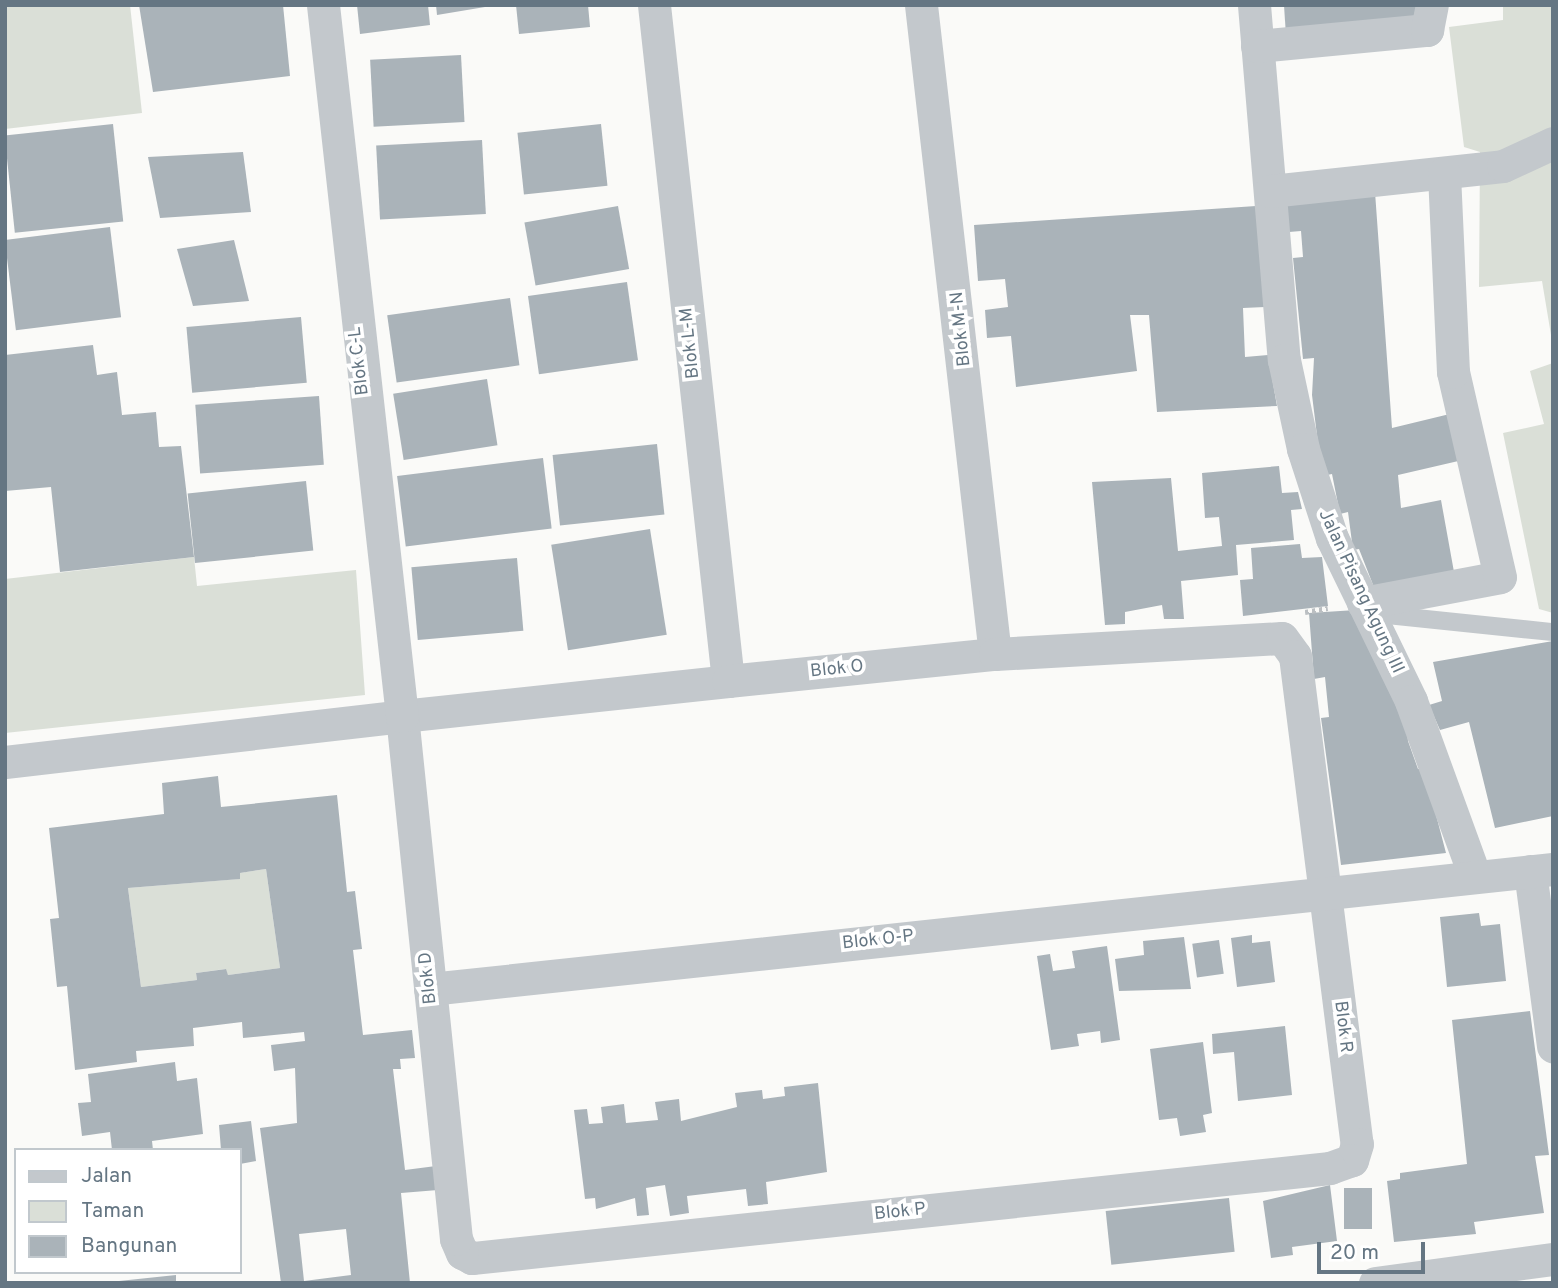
<!DOCTYPE html>
<style>
body{margin:0}
#map{position:relative;width:1558px;height:1288px;overflow:hidden;background:#fafaf8;font-family:Overpass,sans-serif}
div>[style]{position:absolute}
[style*='--x']{left:calc(var(--x)*1px);top:calc(var(--y)*1px);width:calc(var(--w)*1px);rotate:calc(var(--a)*1deg)}
.green>*{inset:0;background:#dadfd7}
.building>*{inset:0;background:#aab3b9;transform-origin:0 0}
.path>*{height:4.5px;margin-top:-2.25px;transform-origin:0;background:repeating-linear-gradient(90deg,#bbbfc2 0 3.5px,transparent 0 7px)}
.service>*{height:18px;margin:-9px;padding:0 9px;transform-origin:9px;border-radius:9px;background:#c3c8cc}
.minor>*{height:33px;margin:-16.5px;padding:0 16.5px;transform-origin:16.5px;border-radius:16.5px;background:#c3c8cc}
span{translate:-50% -50%;white-space:nowrap;text-align:center;line-height:1.15;-webkit-text-stroke:7px #fff;paint-order:stroke}
.street-label{font-size:18px;color:#657683}
.frame{position:absolute;inset:0;border:7px solid #657683;pointer-events:none}
.legend{position:absolute;left:14px;top:1148px;width:228px;height:126px;box-sizing:border-box;background:#fff;border:2px solid #c1c8cd;margin:0;padding:9px 12px;list-style:none;font-size:21px;color:#657683}
.legend li{display:flex;align-items:center;gap:14px;height:35px}
.legend b{width:35px;border:2px solid #c1c8cd}
.scale{position:absolute;left:1317px;top:1242px;width:108px;height:32px;box-sizing:border-box;border:4px solid #657683;border-top:0;padding-left:9px;font-size:21px;line-height:24px;white-space:nowrap;color:#657683;-webkit-text-stroke:5px #fff;paint-order:stroke}
</style>
<div id="map">
<div class="green">
<div style="clip-path:polygon(5px 5px,130px 5px,142px 113px,5px 129px)"></div>
<div style="clip-path:polygon(1503px 5px,1553px 5px,1553px 347px,1542px 281px,1479px 287px,1480px 152px,1464px 147px,1449px 27px,1503px 20px)"></div>
<div style="clip-path:polygon(1553px 363px,1553px 613px,1539px 609px,1503px 433px,1544px 424px,1530px 371px)"></div>
<div style="clip-path:polygon(194px 557px,197px 586px,356px 570px,365px 695px,5px 733px,5px 579px)"></div>
<div style="clip-path:polygon(266px 869px,280px 968px,228px 975px,225px 969px,196px 973px,197px 980px,141px 987px,128px 888px,239px 879px,240px 873px)"></div>
</div>
<div class="building">
<div style="clip-path:polygon(139px 5px,283px 5px,290px 76px,153px 92px)"></div>
<div style="clip-path:polygon(357px 5px,428px 5px,430px 25px,360px 34px)"></div>
<div style="clip-path:polygon(436px 5px,485px 5px,485px 7px,437px 15px)"></div>
<div style="clip-path:polygon(516px 5px,588px 5px,590px 27px,519px 34px)"></div>
<div style="clip-path:polygon(1284px 5px,1422px 5px,1422px 21px,1286px 36px)"></div>
<div style="left:461px;top:55px;width:67px;height:91px;rotate:87deg"></div>
<div style="left:113px;top:124px;width:98px;height:109px;rotate:84deg"></div>
<div style="left:601px;top:124px;width:62px;height:84px;rotate:84deg"></div>
<div style="left:482px;top:140px;width:74px;height:106px;rotate:87deg"></div>
<div style="clip-path:polygon(243px 152px,251px 212px,160px 218px,148px 157px)"></div>
<div style="clip-path:polygon(1375px 192px,1392px 428px,1458px 412px,1467px 459px,1398px 475px,1401px 508px,1441px 500px,1456px 583px,1377px 595px,1359px 549px,1353px 550px,1348px 512px,1340px 514px,1332px 474px,1322px 476px,1312px 395px,1314px 358px,1303px 359px,1293px 258px,1303px 257px,1301px 231px,1289px 232px,1286px 202px)"></div>
<div style="left:618px;top:206px;width:64px;height:95px;rotate:80deg"></div>
<div style="clip-path:polygon(1256px 206px,1265px 307px,1243px 308px,1245px 357px,1268px 355px,1277px 406px,1157px 412px,1149px 315px,1130px 315px,1137px 371px,1016px 387px,1011px 336px,987px 338px,985px 310px,1008px 307px,1005px 279px,978px 281px,974px 225px)"></div>
<div style="left:110px;top:227px;width:91px;height:106px;rotate:83deg"></div>
<div style="clip-path:polygon(234px 240px,249px 301px,193px 306px,177px 249px)"></div>
<div style="left:627px;top:282px;width:79px;height:100px;rotate:82deg"></div>
<div style="left:510px;top:298px;width:68px;height:124px;rotate:82deg"></div>
<div style="left:301px;top:317px;width:66px;height:115px;rotate:85deg"></div>
<div style="clip-path:polygon(93px 345px,97px 375px,117px 372px,122px 415px,156px 412px,159px 447px,181px 446px,194px 557px,60px 572px,51px 487px,5px 491px,5px 355px)"></div>
<div style="left:487px;top:379px;width:67px;height:95px;rotate:81deg"></div>
<div style="left:319px;top:396px;width:69px;height:124px;rotate:86deg"></div>
<div style="left:657px;top:444px;width:71px;height:105px;rotate:84deg"></div>
<div style="left:543px;top:458px;width:71px;height:147px;rotate:83deg"></div>
<div style="clip-path:polygon(1279px 466px,1282px 493px,1298px 492px,1302px 509px,1291px 510px,1294px 540px,1236px 545px,1238px 575px,1181px 581px,1184px 619px,1164px 619px,1162px 605px,1125px 612px,1125px 624px,1105px 625px,1092px 482px,1171px 478px,1178px 551px,1222px 546px,1219px 517px,1205px 518px,1202px 473px)"></div>
<div style="left:306px;top:481px;width:70px;height:119px;rotate:84deg"></div>
<div style="left:650px;top:529px;width:107px;height:100px;rotate:81deg"></div>
<div style="clip-path:polygon(1300px 544px,1302px 558px,1322px 557px,1328px 606px,1243px 616px,1240px 580px,1253px 579px,1251px 548px)"></div>
<div style="left:517px;top:558px;width:73px;height:106px;rotate:85deg"></div>
<div style="clip-path:polygon(1356px 610px,1405px 708px,1408px 741px,1418px 769px,1424px 769px,1446px 853px,1341px 865px,1321px 718px,1329px 717px,1325px 677px,1314px 679px,1309px 613px)"></div>
<div style="clip-path:polygon(1553px 641px,1553px 816px,1495px 828px,1469px 722px,1440px 730px,1429px 705px,1442px 701px,1433px 662px)"></div>
<div style="clip-path:polygon(evenodd,218px 776px,221px 807px,337px 795px,347px 892px,355px 891px,362px 949px,353px 950px,363px 1035px,412px 1030px,415px 1058px,400px 1059px,401px 1069px,393px 1069px,405px 1170px,436px 1166px,438px 1190px,401px 1193px,410px 1283px,281px 1283px,260px 1128px,297px 1123px,295px 1068px,274px 1071px,271px 1045px,305px 1041px,304px 1032px,243px 1038px,242px 1022px,193px 1028px,194px 1046px,136px 1051px,137px 1062px,75px 1070px,67px 986px,57px 987px,50px 919px,59px 918px,49px 828px,164px 814px,162px 783px,218px 776px,266px 869px,280px 968px,228px 975px,226px 969px,196px 973px,197px 980px,141px 987px,128px 888px,240px 879px,240px 873px,266px 869px,218px 776px,346px 1229px,351px 1275px,304px 1281px,299px 1234px,346px 1229px)"></div>
<div style="clip-path:polygon(1479px 913px,1481px 926px,1500px 924px,1506px 981px,1447px 987px,1440px 917px)"></div>
<div style="clip-path:polygon(1252px 935px,1252px 943px,1270px 941px,1275px 982px,1237px 987px,1231px 938px)"></div>
<div style="clip-path:polygon(1184px 937px,1191px 989px,1119px 991px,1115px 959px,1144px 955px,1143px 941px)"></div>
<div style="left:1219px;top:940px;width:34px;height:27px;rotate:82deg"></div>
<div style="clip-path:polygon(1107px 946px,1120px 1040px,1101px 1043px,1100px 1031px,1077px 1034px,1079px 1046px,1051px 1050px,1037px 956px,1050px 954px,1053px 971px,1075px 968px,1072px 951px)"></div>
<div style="clip-path:polygon(1530px 1011px,1549px 1155px,1535px 1156px,1544px 1213px,1474px 1222px,1476px 1234px,1394px 1242px,1387px 1181px,1400px 1179px,1400px 1173px,1467px 1164px,1452px 1020px)"></div>
<div style="clip-path:polygon(1285px 1026px,1292px 1095px,1238px 1101px,1234px 1052px,1213px 1054px,1212px 1034px)"></div>
<div style="clip-path:polygon(1203px 1042px,1212px 1113px,1203px 1115px,1206px 1132px,1180px 1136px,1177px 1118px,1159px 1120px,1150px 1049px)"></div>
<div style="clip-path:polygon(175px 1062px,177px 1081px,197px 1078px,203px 1134px,152px 1141px,153px 1150px,112px 1150px,110px 1132px,82px 1136px,78px 1103px,91px 1102px,88px 1074px)"></div>
<div style="clip-path:polygon(818px 1083px,827px 1172px,766px 1182px,768px 1204px,748px 1206px,746px 1189px,687px 1196px,689px 1213px,670px 1216px,665px 1185px,646px 1188px,649px 1215px,637px 1216px,635px 1198px,596px 1209px,595px 1198px,585px 1199px,574px 1110px,587px 1109px,589px 1124px,603px 1123px,601px 1107px,624px 1104px,626px 1123px,658px 1120px,655px 1102px,679px 1099px,681px 1121px,737px 1107px,735px 1093px,762px 1090px,763px 1099px,785px 1096px,784px 1087px)"></div>
<div style="clip-path:polygon(251px 1121px,256px 1161px,240px 1164px,240px 1150px,221px 1150px,219px 1125px)"></div>
<div style="clip-path:polygon(1330px 1185px,1337px 1241px,1292px 1247px,1293px 1255px,1271px 1258px,1263px 1201px)"></div>
<div style="left:1344px;top:1188px;width:28px;height:41px"></div>
<div style="left:1229px;top:1198px;width:54px;height:124px;rotate:84deg"></div>
<div style="clip-path:polygon(176px 1275px,176px 1283px,119px 1283px,119px 1281px)"></div>
</div>
<div class="path">
<div style="--x:1305;--y:612;--w:23;--a:-10"></div>
</div>
<div class="service">
<div style="--x:1368;--y:613;--w:186;--a:5.9"></div>
</div>
<div class="minor">
<div style="--x:654;--y:5;--w:680;--a:83.75"></div>
<div style="--x:921;--y:5;--w:653;--a:83.5"></div>
<div style="--x:1254;--y:5;--w:356;--a:85.2"></div>
<div style="--x:1284;--y:360;--w:91;--a:77.9"></div>
<div style="--x:1303;--y:449;--w:94;--a:72"></div>
<div style="--x:1332;--y:538;--w:181;--a:64.1"></div>
<div style="--x:1411;--y:701;--w:187;--a:70"></div>
<div style="--x:1257;--y:46;--w:171;--a:-5.4"></div>
<div style="--x:1427;--y:30;--w:25;--a:-79"></div>
<div style="--x:1270;--y:191;--w:234;--a:-6.1"></div>
<div style="--x:1503;--y:166;--w:55;--a:-24.7"></div>
<div style="--x:1363;--y:603;--w:139;--a:-10.7"></div>
<div style="--x:1500;--y:577;--w:210;--a:-102.9"></div>
<div style="--x:1453;--y:372;--w:199;--a:-92.6"></div>
<div style="--x:5;--y:762;--w:400;--a:-6.6"></div>
<div style="--x:402;--y:716;--w:328;--a:-6.1"></div>
<div style="--x:728;--y:681;--w:268;--a:-5.8"></div>
<div style="--x:995;--y:654;--w:287;--a:-3.2"></div>
<div style="--x:1282;--y:638;--w:22;--a:54"></div>
<div style="--x:1295;--y:656;--w:492;--a:82.8"></div>
<div style="--x:1357;--y:1144;--w:17;--a:107"></div>
<div style="--x:1352;--y:1160;--w:23;--a:160"></div>
<div style="--x:1330;--y:1168;--w:863;--a:174.01"></div>
<div style="--x:472;--y:1258;--w:11;--a:-153"></div>
<div style="--x:462;--y:1253;--w:15;--a:-113"></div>
<div style="--x:456;--y:1239;--w:526;--a:-95.89"></div>
<div style="--x:402;--y:716;--w:715;--a:-96.34"></div>
<div style="--x:1530;--y:871;--w:177;--a:82.5"></div>
<div style="--x:430;--y:989;--w:1129;--a:-6.1"></div>
<div style="--x:1375;--y:1283;--w:180;--a:-7.7"></div>
</div>
<div class="street-label">
<span style="left:962px;top:329px;rotate:-96deg">Blok M-N</span>
<span style="left:691px;top:343px;rotate:-96deg">Blok L-M</span>
<span style="left:360px;top:361px;rotate:-97deg">Blok C-L</span>
<span style="left:1360px;top:592px;rotate:65deg">Jalan Pisang Agung III</span>
<span style="left:837px;top:670px;rotate:-6deg">Blok O</span>
<span style="left:878px;top:941px;rotate:-6deg">Blok O-P</span>
<span style="left:429px;top:978px;rotate:-96deg">Blok D</span>
<span style="left:1342px;top:1027px;rotate:83deg">Blok R</span>
<span style="left:900px;top:1213px;rotate:-6deg">Blok P</span>
</div>
<div class="frame"></div>
<ul class="legend">
<li><b style="height:9px;background:#c3c8cc"></b>Jalan</li>
<li><b style="height:19px;background:#dadfd7"></b>Taman</li>
<li><b style="height:19px;background:#aab3b9"></b>Bangunan</li>
</ul>
<div class="scale">20 m</div>
</div>
